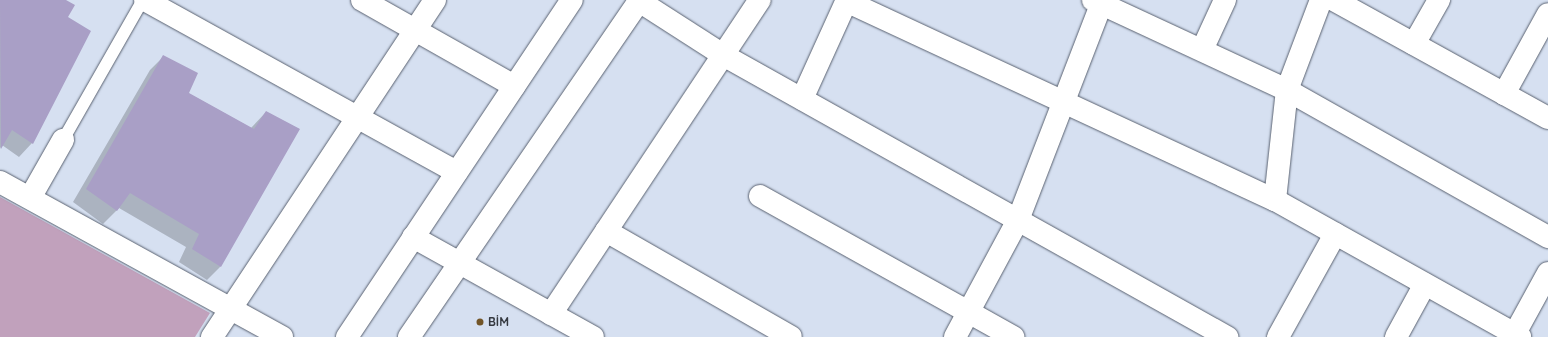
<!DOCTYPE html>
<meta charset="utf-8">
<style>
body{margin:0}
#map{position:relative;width:1548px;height:337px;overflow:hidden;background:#d6e0f1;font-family:Quicksand,sans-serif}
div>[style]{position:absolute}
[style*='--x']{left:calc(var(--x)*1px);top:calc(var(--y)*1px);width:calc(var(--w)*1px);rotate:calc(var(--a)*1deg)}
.green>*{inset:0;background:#c1a1bc}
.shadow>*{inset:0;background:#0003}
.building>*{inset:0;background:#a99fc6}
.roads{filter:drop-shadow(0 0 1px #596170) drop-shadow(0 0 1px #596170)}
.lane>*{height:12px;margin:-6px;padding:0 6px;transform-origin:6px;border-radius:6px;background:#fff}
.street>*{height:22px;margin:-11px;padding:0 11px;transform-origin:11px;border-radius:11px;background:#fff}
.secondary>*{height:22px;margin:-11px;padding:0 11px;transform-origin:11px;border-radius:11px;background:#fff}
.dots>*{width:11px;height:11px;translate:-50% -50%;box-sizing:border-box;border:2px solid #d6e0f1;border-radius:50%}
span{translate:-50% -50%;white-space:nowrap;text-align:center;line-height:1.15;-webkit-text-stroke:3px #d6e0f1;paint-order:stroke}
.poi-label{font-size:12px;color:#353940;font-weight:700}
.left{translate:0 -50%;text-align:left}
</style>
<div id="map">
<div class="green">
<div style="clip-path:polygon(0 197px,210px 313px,195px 337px,0 337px)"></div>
</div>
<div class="shadow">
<div style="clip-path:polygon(0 0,64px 0,67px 17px,32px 143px,19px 157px,2px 145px,0 149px)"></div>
<div style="clip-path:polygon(163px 57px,188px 93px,251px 128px,266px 112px,299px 129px,220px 267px,207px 280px,179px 262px,186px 247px,119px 208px,103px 224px,73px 202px,150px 70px)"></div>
</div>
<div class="building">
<div style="clip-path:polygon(0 0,66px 0,75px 5px,68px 17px,91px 31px,33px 144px,12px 130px,1px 149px)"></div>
<div style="clip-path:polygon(163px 55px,198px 73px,189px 93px,254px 129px,266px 111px,300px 129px,221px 267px,192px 249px,199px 234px,130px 193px,117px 211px,86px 189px)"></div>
</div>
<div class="roads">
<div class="lane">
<div style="--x:63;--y:140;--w:161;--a:-60.3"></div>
</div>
<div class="street">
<div style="--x:145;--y:0;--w:356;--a:28.9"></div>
<div style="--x:362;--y:0;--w:175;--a:29.5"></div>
<div style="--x:1093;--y:0;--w:214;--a:24.9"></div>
<div style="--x:1287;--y:90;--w:300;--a:29.4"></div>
<div style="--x:1334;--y:0;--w:244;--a:28.9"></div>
<div style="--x:639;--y:1;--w:100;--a:32.7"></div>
<div style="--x:723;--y:55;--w:578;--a:29.23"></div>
<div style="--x:846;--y:1;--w:473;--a:24.9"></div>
<div style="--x:1275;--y:200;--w:281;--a:29.2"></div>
<div style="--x:1414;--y:44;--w:51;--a:-60.4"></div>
<div style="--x:1202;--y:50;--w:55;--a:-65.3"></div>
<div style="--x:1504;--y:94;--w:91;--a:-61.2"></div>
<div style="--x:802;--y:99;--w:109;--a:-65.6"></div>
<div style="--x:0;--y:182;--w:322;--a:28.8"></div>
<div style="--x:760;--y:196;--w:290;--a:29.1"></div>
<div style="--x:30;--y:198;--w:67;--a:-60.4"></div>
<div style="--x:1275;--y:200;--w:111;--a:-83.8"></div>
<div style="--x:1287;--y:90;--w:96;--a:-69.3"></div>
<div style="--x:606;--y:231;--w:213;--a:29.8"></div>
<div style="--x:413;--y:237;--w:206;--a:29.1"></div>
<div style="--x:551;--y:314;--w:377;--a:-56.4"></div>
<div style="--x:212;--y:337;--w:404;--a:-56.5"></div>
<div style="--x:955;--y:337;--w:133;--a:-61.7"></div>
<div style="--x:1018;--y:220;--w:236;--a:-68.9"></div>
<div style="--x:1278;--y:337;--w:118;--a:-61"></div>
<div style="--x:1396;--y:337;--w:60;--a:-61.3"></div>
<div style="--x:1513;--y:337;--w:73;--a:-61.3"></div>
</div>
<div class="secondary">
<div style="--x:347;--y:337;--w:405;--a:-56.3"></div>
<div style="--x:409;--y:337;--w:409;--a:-55.6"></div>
</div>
</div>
<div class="dots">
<div style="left:480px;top:322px;background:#725528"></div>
</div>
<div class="poi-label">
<span class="left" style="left:488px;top:322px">BİM</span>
</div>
</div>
